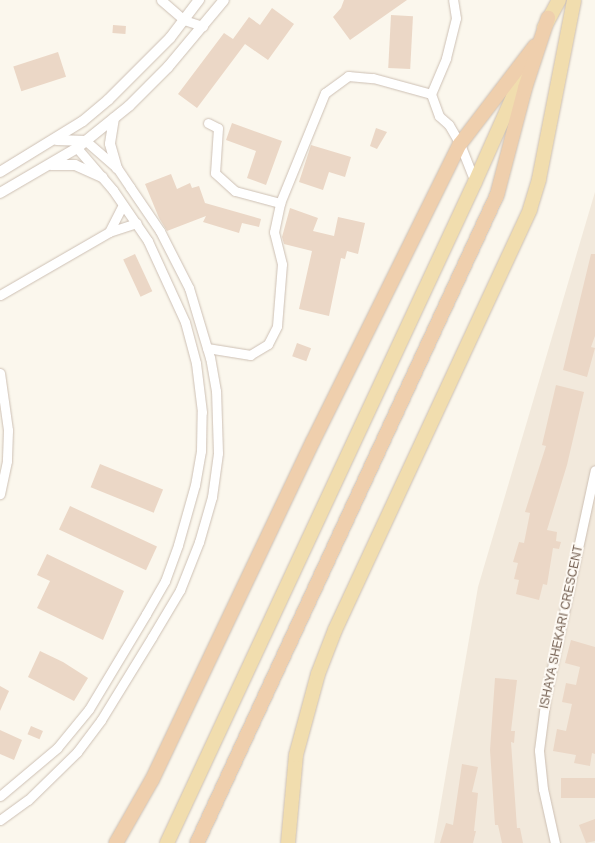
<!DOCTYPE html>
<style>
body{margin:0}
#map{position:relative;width:595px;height:843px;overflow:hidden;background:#fbf7ed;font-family:Helvetica,sans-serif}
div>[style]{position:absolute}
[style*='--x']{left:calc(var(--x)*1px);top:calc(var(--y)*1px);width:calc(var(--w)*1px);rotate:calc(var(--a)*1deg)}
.residential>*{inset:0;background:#f2e9dc}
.building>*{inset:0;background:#ebd7c6;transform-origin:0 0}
.roads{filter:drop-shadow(0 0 1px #cdc0b4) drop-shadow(0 0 1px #cdc0b4)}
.minor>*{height:9px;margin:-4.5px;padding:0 4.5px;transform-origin:4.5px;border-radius:4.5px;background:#fff}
.tertiary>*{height:10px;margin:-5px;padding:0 5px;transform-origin:5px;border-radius:5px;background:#fff}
.primary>*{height:14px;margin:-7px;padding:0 7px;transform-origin:7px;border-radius:7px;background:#f1ddae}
.trunk>*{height:14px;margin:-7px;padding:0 7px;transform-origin:7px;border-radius:7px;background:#efcfad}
span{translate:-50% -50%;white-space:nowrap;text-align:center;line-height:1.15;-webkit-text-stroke:4px #fefaf4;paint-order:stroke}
.street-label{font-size:12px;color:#746052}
</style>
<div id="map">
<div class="residential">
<div style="clip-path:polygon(595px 192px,595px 843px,434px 843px,478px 587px)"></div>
</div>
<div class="building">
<div style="clip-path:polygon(344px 0,407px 0,350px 40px,333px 17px,341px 8px)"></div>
<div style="clip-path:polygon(272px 8px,294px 24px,268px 60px,245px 44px,197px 108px,178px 94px,224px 33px,233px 39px,249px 17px,260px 25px)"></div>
<div style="left:391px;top:15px;width:22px;height:53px;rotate:3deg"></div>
<div style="left:113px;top:25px;width:13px;height:8px;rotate:4deg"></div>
<div style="left:58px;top:52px;width:26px;height:47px;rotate:72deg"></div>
<div style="clip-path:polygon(232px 123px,282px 141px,266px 185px,247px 178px,256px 151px,226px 140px)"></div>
<div style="clip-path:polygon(376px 128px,387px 132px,377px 149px,370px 146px)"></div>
<div style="clip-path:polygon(311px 145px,351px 157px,345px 177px,329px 172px,323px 190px,299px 182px)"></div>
<div style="clip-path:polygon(171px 174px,177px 189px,190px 183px,192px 188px,199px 186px,205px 203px,261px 219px,259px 227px,242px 223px,239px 233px,203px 222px,206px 216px,167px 231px,159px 218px,145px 184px)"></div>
<div style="clip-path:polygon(290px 208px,318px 218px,313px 231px,334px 236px,338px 217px,365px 223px,358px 254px,347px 251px,345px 259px,341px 258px,329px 316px,299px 309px,312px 251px,284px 244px,282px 237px)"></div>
<div style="left:135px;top:254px;width:41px;height:13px;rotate:65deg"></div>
<div style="clip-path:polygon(591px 254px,595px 254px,595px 336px,591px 347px,595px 348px,587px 377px,563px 370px)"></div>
<div style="left:297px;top:343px;width:15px;height:14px;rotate:20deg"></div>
<div style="clip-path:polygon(556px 385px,584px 392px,567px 465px,547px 530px,557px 532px,556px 541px,561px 542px,559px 549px,553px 548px,547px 585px,543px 584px,539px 600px,516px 594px,519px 580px,514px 579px,518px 563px,513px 562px,519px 542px,524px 543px,530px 513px,525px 512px,546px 446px,542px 445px)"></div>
<div style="left:100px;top:464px;width:68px;height:25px;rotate:22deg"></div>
<div style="left:70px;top:506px;width:96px;height:26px;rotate:25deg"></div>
<div style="clip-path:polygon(47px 554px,124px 591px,103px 640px,37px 608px,50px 581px,37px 575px)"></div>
<div style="clip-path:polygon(571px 640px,595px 647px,595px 754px,592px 753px,590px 766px,574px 763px,576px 755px,553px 751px,557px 729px,566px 731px,572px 704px,562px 702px,566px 683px,576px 685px,580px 667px,565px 663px)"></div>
<div style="clip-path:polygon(40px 651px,63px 662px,88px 678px,74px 701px,28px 677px)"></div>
<div style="clip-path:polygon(495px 678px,517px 680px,511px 731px,515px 731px,514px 743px,511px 742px,517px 828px,520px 828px,523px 843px,502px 843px,498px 825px,495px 825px,490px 750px)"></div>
<div style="clip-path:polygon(0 686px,9px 691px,0 711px)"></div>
<div style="left:31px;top:726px;width:13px;height:9px;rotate:23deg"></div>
<div style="clip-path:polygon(0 730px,22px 740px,14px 760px,0 754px)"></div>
<div style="clip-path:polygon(462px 764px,478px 767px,472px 792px,478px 793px,474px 831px,476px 831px,473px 843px,440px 843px,446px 823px,453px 825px)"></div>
<div style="left:595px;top:778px;width:20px;height:34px;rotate:90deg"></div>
<div style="clip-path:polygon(595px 819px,595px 841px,586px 843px,579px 825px)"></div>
</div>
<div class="roads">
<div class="minor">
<div style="--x:161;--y:0;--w:30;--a:41"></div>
<div style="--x:184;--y:20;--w:20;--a:18"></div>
<div style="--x:431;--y:94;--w:23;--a:70"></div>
<div style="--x:439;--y:116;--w:13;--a:42"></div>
<div style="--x:449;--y:125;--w:22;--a:60"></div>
<div style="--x:460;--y:144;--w:41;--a:68.5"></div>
<div style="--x:208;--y:123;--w:11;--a:27"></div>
<div style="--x:218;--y:128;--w:45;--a:93.8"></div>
<div style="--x:215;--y:173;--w:27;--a:42"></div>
<div style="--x:235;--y:191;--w:47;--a:14.9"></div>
<div style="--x:109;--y:232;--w:30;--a:-63"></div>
<div style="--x:0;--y:295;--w:126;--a:-30"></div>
<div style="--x:109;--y:232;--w:29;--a:-18"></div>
<div style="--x:207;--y:348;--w:44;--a:9.2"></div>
<div style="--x:250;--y:355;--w:21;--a:-31"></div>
<div style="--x:268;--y:344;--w:20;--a:-63"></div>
<div style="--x:277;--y:326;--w:62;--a:-85.4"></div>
<div style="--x:282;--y:264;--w:33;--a:-104"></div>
<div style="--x:274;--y:232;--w:30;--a:-78"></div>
<div style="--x:280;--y:203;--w:119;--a:-67.8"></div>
<div style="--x:325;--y:93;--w:29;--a:-36"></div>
<div style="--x:348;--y:76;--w:25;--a:5"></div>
<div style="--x:373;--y:78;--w:60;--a:15.4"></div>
<div style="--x:431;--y:94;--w:39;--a:-67"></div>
<div style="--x:446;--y:58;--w:41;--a:-76"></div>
<div style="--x:456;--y:18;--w:18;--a:-99"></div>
<div style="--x:0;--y:373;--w:58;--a:82"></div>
<div style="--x:8;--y:430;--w:31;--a:92"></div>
<div style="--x:7;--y:461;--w:34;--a:102"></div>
<div style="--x:0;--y:796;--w:75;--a:-40.1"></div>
<div style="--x:57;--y:748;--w:50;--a:-50.6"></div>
<div style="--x:89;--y:709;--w:111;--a:-59"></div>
<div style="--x:146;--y:614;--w:38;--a:-60"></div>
<div style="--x:165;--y:581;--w:38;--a:-70"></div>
<div style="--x:178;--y:545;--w:62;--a:-74.2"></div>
<div style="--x:195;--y:485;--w:35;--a:-80"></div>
<div style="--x:201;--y:451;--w:39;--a:-89"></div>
<div style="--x:202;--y:412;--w:49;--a:-97"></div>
<div style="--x:196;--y:363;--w:42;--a:-105"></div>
<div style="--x:185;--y:322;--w:89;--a:-114.6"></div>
<div style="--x:148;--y:241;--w:62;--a:-124.5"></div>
<div style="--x:113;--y:190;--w:55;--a:-130.6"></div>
<div style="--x:0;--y:820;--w:34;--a:-36"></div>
<div style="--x:28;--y:800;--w:69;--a:-44.4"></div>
<div style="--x:77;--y:752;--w:40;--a:-53"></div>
<div style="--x:101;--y:720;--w:97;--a:-58.4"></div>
<div style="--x:152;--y:637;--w:55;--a:-59.2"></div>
<div style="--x:180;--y:590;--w:52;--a:-68.4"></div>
<div style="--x:199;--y:542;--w:47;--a:-73.9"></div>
<div style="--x:212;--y:497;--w:44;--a:-82.2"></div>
<div style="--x:218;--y:453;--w:62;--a:-91.8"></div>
<div style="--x:216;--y:391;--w:34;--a:-100"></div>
<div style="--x:210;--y:358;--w:73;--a:-106.7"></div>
<div style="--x:189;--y:288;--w:64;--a:-117"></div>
<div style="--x:160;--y:231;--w:53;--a:-124.3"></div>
<div style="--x:130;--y:187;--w:23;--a:-124"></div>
<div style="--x:117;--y:168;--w:41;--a:-138.9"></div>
<div style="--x:555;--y:843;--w:55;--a:-102.5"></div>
<div style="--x:543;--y:789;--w:39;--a:-96"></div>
<div style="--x:539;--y:750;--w:54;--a:-82.6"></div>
<div style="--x:546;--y:696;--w:231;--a:-77.8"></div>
</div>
<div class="tertiary">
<div style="--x:114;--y:118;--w:26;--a:99"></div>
<div style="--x:110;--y:144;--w:25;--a:74"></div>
<div style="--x:57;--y:140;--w:29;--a:2"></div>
<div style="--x:51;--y:165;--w:24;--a:0"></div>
<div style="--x:75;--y:165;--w:30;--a:24"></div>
<div style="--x:0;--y:172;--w:97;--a:-31.6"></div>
<div style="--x:83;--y:121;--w:33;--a:-40"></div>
<div style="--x:108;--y:100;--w:88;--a:-45"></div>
<div style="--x:170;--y:38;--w:48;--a:-52.7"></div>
<div style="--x:0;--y:193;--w:89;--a:-30.3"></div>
<div style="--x:77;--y:148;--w:67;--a:-38.9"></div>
<div style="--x:129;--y:106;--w:55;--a:-45"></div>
<div style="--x:168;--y:67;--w:87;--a:-50.1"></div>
</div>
<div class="primary">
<div style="--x:544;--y:28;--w:32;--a:-62"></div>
<div style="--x:167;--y:843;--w:729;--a:-65.02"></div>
<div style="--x:475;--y:182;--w:130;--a:-66"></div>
<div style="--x:288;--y:843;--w:88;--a:-84.8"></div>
<div style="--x:296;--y:755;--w:84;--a:-74.8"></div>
<div style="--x:318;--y:674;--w:47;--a:-68.9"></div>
<div style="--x:335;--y:630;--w:464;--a:-65.1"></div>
<div style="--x:530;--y:209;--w:31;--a:-73"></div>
<div style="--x:539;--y:179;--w:182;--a:-78.9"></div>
</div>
<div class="trunk">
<div style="--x:116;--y:843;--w:73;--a:-60.3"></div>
<div style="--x:152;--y:780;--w:375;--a:-64.6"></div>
<div style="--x:313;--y:441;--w:331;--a:-63.7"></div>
<div style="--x:460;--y:144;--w:123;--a:-52.6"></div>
<div style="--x:197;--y:843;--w:714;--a:-65.16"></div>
<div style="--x:497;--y:195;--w:111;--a:-75.3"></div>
<div style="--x:525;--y:88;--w:74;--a:-71.8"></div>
</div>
</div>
<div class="street-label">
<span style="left:562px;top:627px;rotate:-78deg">ISHAYA SHEKARI CRESCENT</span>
</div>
</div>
